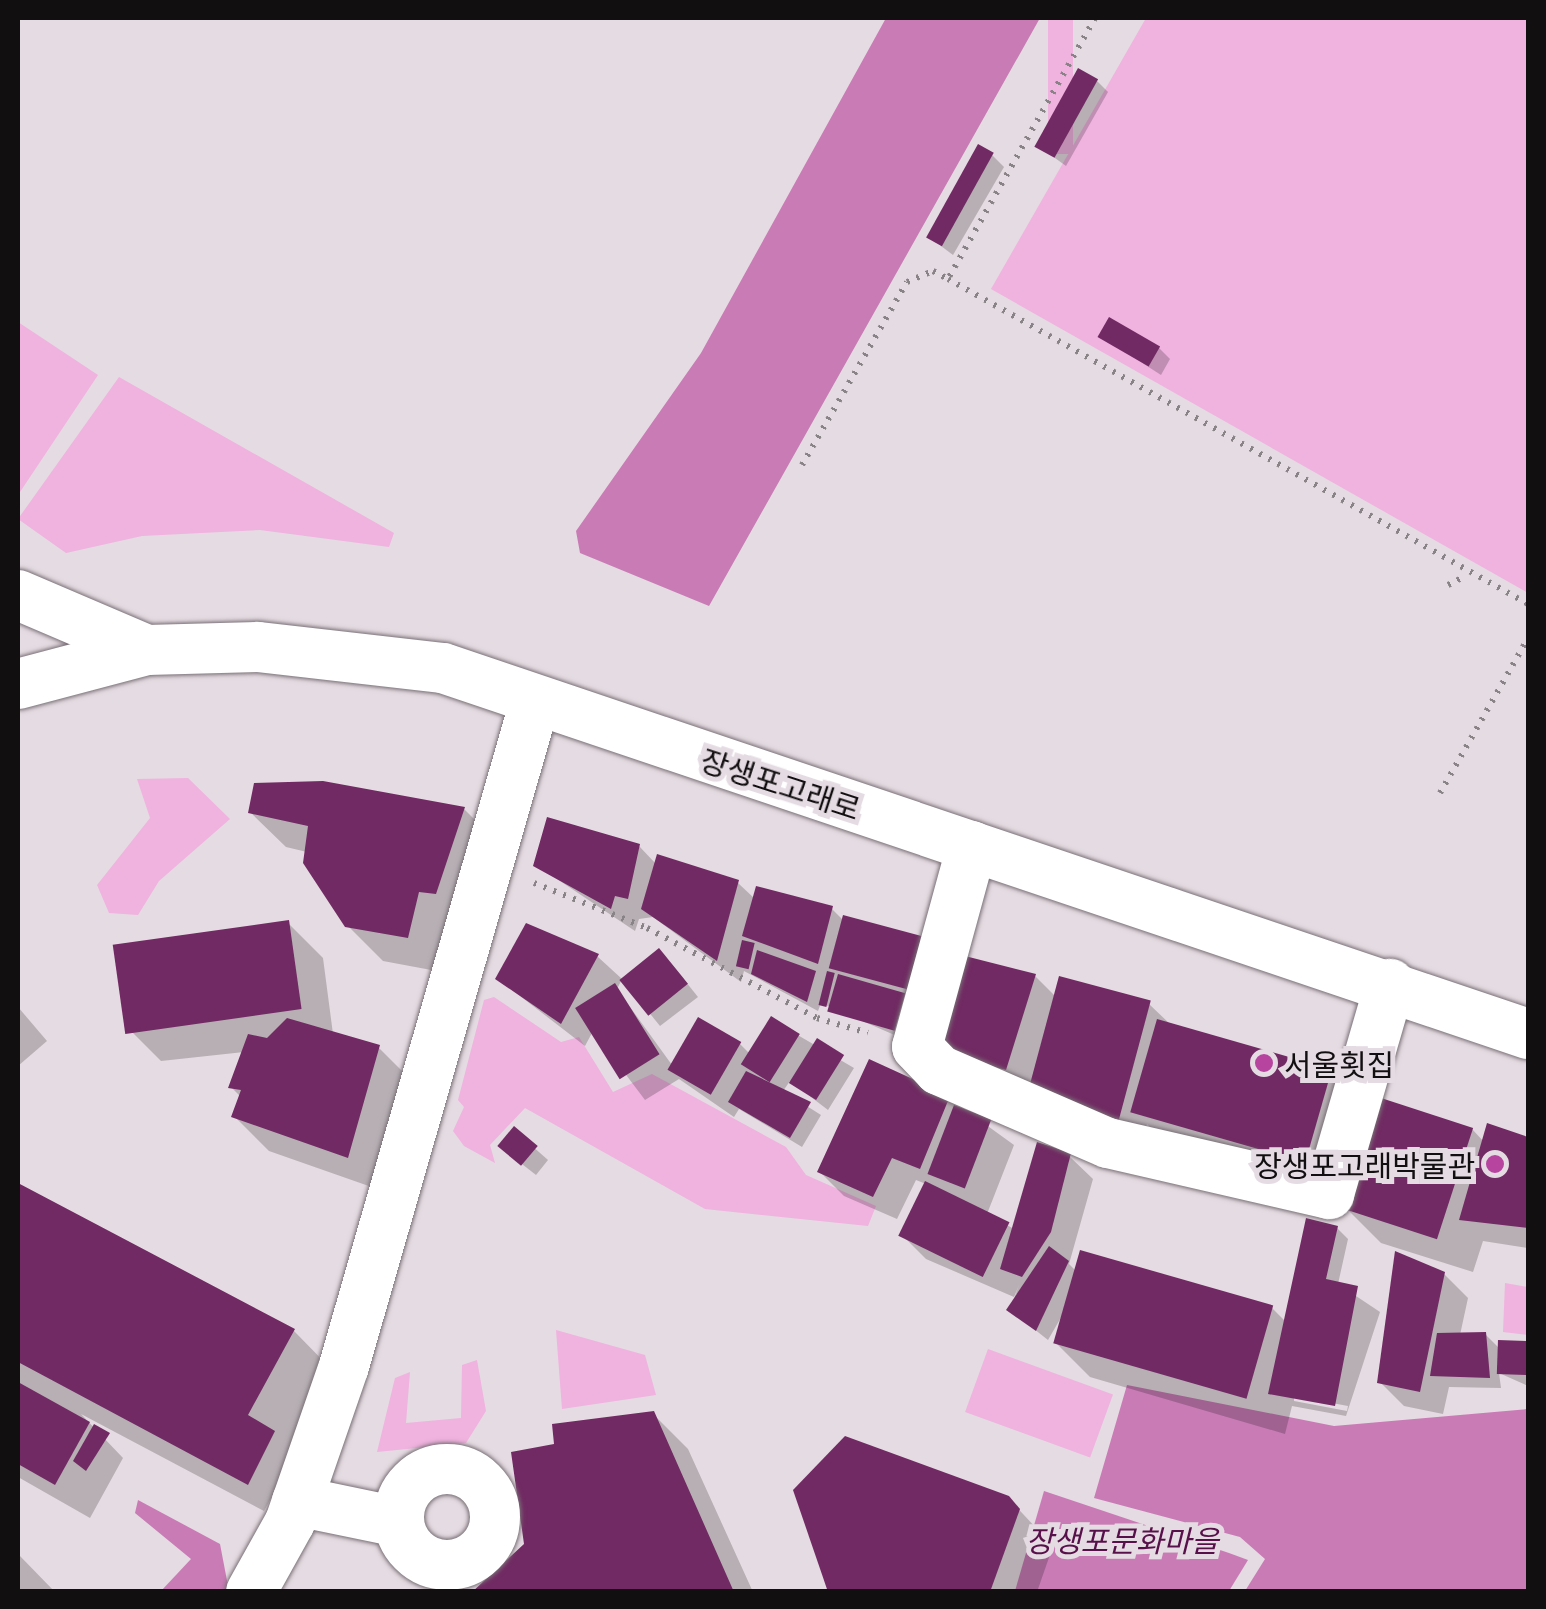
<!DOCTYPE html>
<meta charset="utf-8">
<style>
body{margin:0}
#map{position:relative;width:1546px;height:1609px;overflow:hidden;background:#e5dbe2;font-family:Literata,"Noto Sans KR",serif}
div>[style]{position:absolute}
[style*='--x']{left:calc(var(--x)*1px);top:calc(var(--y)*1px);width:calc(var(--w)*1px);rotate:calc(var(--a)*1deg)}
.green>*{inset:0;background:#f0b2df;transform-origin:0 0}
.forest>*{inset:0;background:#c97bb5}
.shadow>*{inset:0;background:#0003}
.building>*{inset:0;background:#712a63;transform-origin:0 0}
.path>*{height:6px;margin-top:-3px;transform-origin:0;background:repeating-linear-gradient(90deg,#898286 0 2.5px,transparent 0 10.5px)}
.roads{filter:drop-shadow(0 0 2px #797076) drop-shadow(0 0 2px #797076)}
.minor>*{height:50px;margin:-25px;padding:0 25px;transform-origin:25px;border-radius:25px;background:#fff}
.minor>.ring{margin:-25px;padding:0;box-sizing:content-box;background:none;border:50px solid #fff;border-radius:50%}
.dots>*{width:28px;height:28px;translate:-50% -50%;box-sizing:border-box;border:5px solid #e5dbe2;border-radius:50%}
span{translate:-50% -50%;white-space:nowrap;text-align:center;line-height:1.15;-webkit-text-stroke:10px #e5dbe2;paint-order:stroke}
.street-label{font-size:30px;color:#120f11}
.poi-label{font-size:30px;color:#120f11}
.left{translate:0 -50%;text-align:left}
.right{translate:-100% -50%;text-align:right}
.park-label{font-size:30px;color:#57104a;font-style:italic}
.frame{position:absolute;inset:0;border:20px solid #120f11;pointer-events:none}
</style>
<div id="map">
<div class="green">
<div style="left:1048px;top:18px;width:25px;height:136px"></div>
<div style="clip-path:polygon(1146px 18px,1528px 18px,1528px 593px,991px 289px)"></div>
<div style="clip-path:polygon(18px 322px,98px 375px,18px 495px)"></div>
<div style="clip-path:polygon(119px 377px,394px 533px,389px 547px,260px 530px,142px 536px,66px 553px,18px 519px)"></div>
<div style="clip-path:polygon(188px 778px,230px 819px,159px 881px,138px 915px,109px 913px,97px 885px,150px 818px,137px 779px)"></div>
<div style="clip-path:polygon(494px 997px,561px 1042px,579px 1037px,613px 1092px,652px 1074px,786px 1147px,806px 1175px,876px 1206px,868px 1226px,705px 1209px,525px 1108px,490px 1145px,495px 1163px,464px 1146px,453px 1131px,464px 1107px,458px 1100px,484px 1000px)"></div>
<div style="clip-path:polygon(1505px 1283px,1528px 1287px,1528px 1335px,1503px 1332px)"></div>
<div style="clip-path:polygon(556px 1330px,645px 1355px,656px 1395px,562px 1409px)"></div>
<div style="left:988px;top:1349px;width:133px;height:67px;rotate:20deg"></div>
<div style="clip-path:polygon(477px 1360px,486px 1411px,466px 1443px,377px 1452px,395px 1378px,410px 1372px,406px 1423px,461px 1418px,462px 1365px)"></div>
</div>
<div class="forest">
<div style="clip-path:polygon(886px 18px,1040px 18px,709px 606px,580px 553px,576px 531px,701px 353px)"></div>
<div style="clip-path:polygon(1127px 1385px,1334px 1426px,1528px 1409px,1528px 1591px,1245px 1591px,1265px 1559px,1240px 1537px,1094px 1498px)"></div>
<div style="clip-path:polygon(1044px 1491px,1229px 1553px,1248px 1560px,1229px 1591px,1015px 1591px)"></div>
<div style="clip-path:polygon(138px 1500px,220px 1544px,229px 1591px,161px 1591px,191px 1559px,135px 1513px)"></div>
</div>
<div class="shadow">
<div style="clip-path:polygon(1097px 81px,1108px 92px,1066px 166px,1037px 145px)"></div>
<div style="clip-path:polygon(992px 155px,1004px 167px,953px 255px,929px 237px)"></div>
<div style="clip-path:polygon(1102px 337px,1159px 348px,1170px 359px,1161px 375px)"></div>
<div style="clip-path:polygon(464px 809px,499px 844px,442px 972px,383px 961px,347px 925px,307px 852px,286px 847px,250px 812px)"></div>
<div style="clip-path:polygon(639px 846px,656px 864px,738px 883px,755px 899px,832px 909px,844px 921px,925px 939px,906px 1040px,821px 1003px,818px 1011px,744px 971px,741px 982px,653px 917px,639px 919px,635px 931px,536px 865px)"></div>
<div style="clip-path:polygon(288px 923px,323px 958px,333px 1034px,378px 1047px,413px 1082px,383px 1191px,269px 1151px,234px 1116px,241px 1097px,231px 1087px,244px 1052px,161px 1061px,126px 1026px)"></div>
<div style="clip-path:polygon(527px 926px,598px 957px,622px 979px,617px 989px,672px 1065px,740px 1044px,750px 1054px,772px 1020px,854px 1068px,828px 1110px,790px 1081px,783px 1091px,821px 1115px,802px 1147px,739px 1109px,734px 1117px,679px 1079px,645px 1100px,593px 1031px,585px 1046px,498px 979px)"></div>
<div style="clip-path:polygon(670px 962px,698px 997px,660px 1026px,622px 979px)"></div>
<div style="clip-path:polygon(1035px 976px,1056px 997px,1149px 1004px,1171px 1025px,1331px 1070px,1366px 1105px,1340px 1197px,1171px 1148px,1147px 1124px,1140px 1149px,972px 1077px)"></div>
<div style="clip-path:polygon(18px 1007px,47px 1041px,18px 1066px)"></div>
<div style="clip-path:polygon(evenodd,949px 1098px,1014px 1145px,987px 1214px,1014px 1229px,1069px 1156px,1093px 1179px,1069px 1264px,1076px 1271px,1272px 1308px,1286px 1322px,1337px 1228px,1348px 1239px,1338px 1284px,1380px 1312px,1346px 1416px,1292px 1406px,1285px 1434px,1090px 1377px,1055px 1342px,1063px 1314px,1048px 1340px,1010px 1310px,1019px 1285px,1014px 1297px,926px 1259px,902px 1235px,926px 1184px,916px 1180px,897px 1219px,844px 1196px,820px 1172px,949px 1098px,1294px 1396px,1348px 1406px,1347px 1411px,1294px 1401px,1294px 1396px)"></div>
<div style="clip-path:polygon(1489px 1126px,1528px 1139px,1528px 1248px,1483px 1241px,1473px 1272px,1381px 1243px,1346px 1208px,1472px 1129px,1484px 1142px)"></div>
<div style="clip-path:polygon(514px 1130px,548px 1160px,536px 1175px,513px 1157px)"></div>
<div style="clip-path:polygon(18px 1186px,294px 1331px,338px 1376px,264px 1511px,81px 1414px,123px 1458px,90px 1518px,18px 1477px)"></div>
<div style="clip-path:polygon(1397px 1254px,1444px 1274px,1468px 1298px,1460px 1335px,1485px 1334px,1500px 1349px,1528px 1344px,1528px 1386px,1499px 1373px,1501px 1388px,1449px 1387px,1443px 1414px,1404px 1406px,1380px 1382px)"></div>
<div style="clip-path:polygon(653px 1414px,688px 1449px,753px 1592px,476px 1592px,527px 1545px,557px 1446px)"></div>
<div style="clip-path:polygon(1008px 1498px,1053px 1546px,1037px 1592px,831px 1592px)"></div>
<div style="clip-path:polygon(19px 1555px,55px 1592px,18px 1592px)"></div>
</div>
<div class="building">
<div style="left:1078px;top:68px;width:23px;height:90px;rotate:29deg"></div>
<div style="left:978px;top:144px;width:18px;height:107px;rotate:29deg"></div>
<div style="left:1109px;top:317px;width:59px;height:23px;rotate:30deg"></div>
<div style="clip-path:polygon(323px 781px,465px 807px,436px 894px,419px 892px,408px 938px,345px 927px,303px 863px,308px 826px,248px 813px,254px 783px)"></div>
<div style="clip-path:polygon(547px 817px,640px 844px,628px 899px,615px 896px,611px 909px,533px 866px)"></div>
<div style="clip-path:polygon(657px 854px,739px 880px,717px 961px,641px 909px)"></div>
<div style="clip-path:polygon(756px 886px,833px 906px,818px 964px,742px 936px)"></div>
<div style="left:843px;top:915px;width:86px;height:55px;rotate:15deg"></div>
<div style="left:289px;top:920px;width:90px;height:178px;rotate:82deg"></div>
<div style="clip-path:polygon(526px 923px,599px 954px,561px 1024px,495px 979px)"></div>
<div style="left:742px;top:940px;width:13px;height:27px;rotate:13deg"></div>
<div style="left:659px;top:948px;width:46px;height:51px;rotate:51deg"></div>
<div style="clip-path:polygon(757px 950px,816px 971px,807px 1002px,751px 974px)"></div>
<div style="clip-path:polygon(961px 955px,1036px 974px,1006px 1070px,945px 1054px,941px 1037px)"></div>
<div style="left:827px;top:971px;width:8px;height:35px;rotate:14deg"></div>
<div style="left:838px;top:974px;width:70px;height:39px;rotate:16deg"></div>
<div style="left:1059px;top:976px;width:95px;height:129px;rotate:15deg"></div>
<div style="left:615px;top:983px;width:84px;height:47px;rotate:58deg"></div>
<div style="left:771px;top:1016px;width:34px;height:57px;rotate:32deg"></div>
<div style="left:698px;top:1017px;width:50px;height:61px;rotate:30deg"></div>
<div style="clip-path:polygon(287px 1018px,380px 1045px,348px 1158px,231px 1117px,241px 1090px,228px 1088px,248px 1034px,267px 1038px)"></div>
<div style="left:1157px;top:1019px;width:182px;height:97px;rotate:16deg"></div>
<div style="left:817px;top:1038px;width:32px;height:53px;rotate:32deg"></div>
<div style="clip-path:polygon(869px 1059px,950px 1096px,920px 1169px,892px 1158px,873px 1197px,817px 1172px)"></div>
<div style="clip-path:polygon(746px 1071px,811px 1102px,790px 1138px,728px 1102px)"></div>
<div style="left:1378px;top:1097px;width:100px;height:117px;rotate:18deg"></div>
<div style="left:954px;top:1105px;width:40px;height:74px;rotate:21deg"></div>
<div style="clip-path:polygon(1487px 1123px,1528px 1137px,1528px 1228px,1459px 1220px)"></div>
<div style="left:514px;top:1126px;width:31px;height:26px;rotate:40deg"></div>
<div style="clip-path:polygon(1037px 1142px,1071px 1153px,1051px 1232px,1022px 1277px,1000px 1269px)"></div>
<div style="left:925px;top:1181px;width:94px;height:61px;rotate:26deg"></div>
<div style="clip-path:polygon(18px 1183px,295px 1329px,248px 1415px,275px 1431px,248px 1485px,18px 1362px)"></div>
<div style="clip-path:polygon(1306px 1218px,1338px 1226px,1326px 1279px,1358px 1286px,1335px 1406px,1268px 1394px)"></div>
<div style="clip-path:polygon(1049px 1246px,1069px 1261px,1036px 1331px,1006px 1310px)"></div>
<div style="left:1080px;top:1250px;width:201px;height:97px;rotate:16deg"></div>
<div style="clip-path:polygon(1395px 1251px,1445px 1272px,1420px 1392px,1377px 1383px)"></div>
<div style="clip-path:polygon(1486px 1332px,1490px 1378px,1430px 1376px,1437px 1333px)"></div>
<div style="left:1498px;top:1340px;width:30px;height:34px;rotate:2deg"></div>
<div style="clip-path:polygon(18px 1382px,90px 1422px,55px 1485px,18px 1464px)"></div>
<div style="clip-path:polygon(654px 1411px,734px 1592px,472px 1592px,524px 1544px,511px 1452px,554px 1444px,552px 1424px)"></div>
<div style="clip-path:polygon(94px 1424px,110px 1433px,86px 1471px,73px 1461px)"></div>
<div style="clip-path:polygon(845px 1436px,1009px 1496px,1020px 1509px,990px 1592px,828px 1592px,793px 1490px)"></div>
</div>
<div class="path">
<div style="--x:1095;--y:18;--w:300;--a:119.4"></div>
<div style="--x:948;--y:279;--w:665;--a:29.26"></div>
<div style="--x:802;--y:465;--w:211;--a:-60.2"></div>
<div style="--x:907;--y:282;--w:28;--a:-23"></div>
<div style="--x:933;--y:271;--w:17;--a:28"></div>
<div style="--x:1448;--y:585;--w:20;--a:-27"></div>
<div style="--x:1440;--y:793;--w:178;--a:-60.4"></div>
<div style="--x:534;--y:883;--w:122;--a:21.7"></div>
<div style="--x:647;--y:928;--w:192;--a:27.9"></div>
<div style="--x:817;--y:1018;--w:53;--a:16.4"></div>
</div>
<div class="roads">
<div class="minor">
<div style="--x:18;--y:595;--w:140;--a:23.1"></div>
<div style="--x:18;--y:684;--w:133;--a:-14.8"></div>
<div style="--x:147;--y:650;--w:111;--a:-1.5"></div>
<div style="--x:258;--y:647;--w:186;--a:6.5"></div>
<div style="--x:443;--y:668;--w:1145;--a:18.64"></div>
<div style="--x:972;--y:846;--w:208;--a:105.3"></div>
<div style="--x:917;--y:1047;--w:32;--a:46"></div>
<div style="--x:939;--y:1070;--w:184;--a:23.4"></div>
<div style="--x:1108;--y:1143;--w:227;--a:13"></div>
<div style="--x:1329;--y:1194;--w:219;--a:-73.8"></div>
<div class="ring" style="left:399px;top:1469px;width:46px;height:46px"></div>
<div style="--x:297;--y:1501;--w:103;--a:11.7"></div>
<div style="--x:251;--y:1592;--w:80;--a:-60.9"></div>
<div style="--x:290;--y:1522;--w:165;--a:-70.9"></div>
<div style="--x:344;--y:1366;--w:692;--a:-73.97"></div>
</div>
</div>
<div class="dots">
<div style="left:1264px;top:1063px;background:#b745a0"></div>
<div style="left:1495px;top:1164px;background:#b745a0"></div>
</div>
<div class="street-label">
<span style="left:781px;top:783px;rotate:18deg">장생포고래로</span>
</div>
<div class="poi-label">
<span class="left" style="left:1284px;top:1063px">서울횟집</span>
<span class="right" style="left:1475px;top:1164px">장생포고래박물관</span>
</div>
<div class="park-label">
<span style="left:1122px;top:1539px">장생포문화마을</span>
</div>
<div class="frame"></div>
</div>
